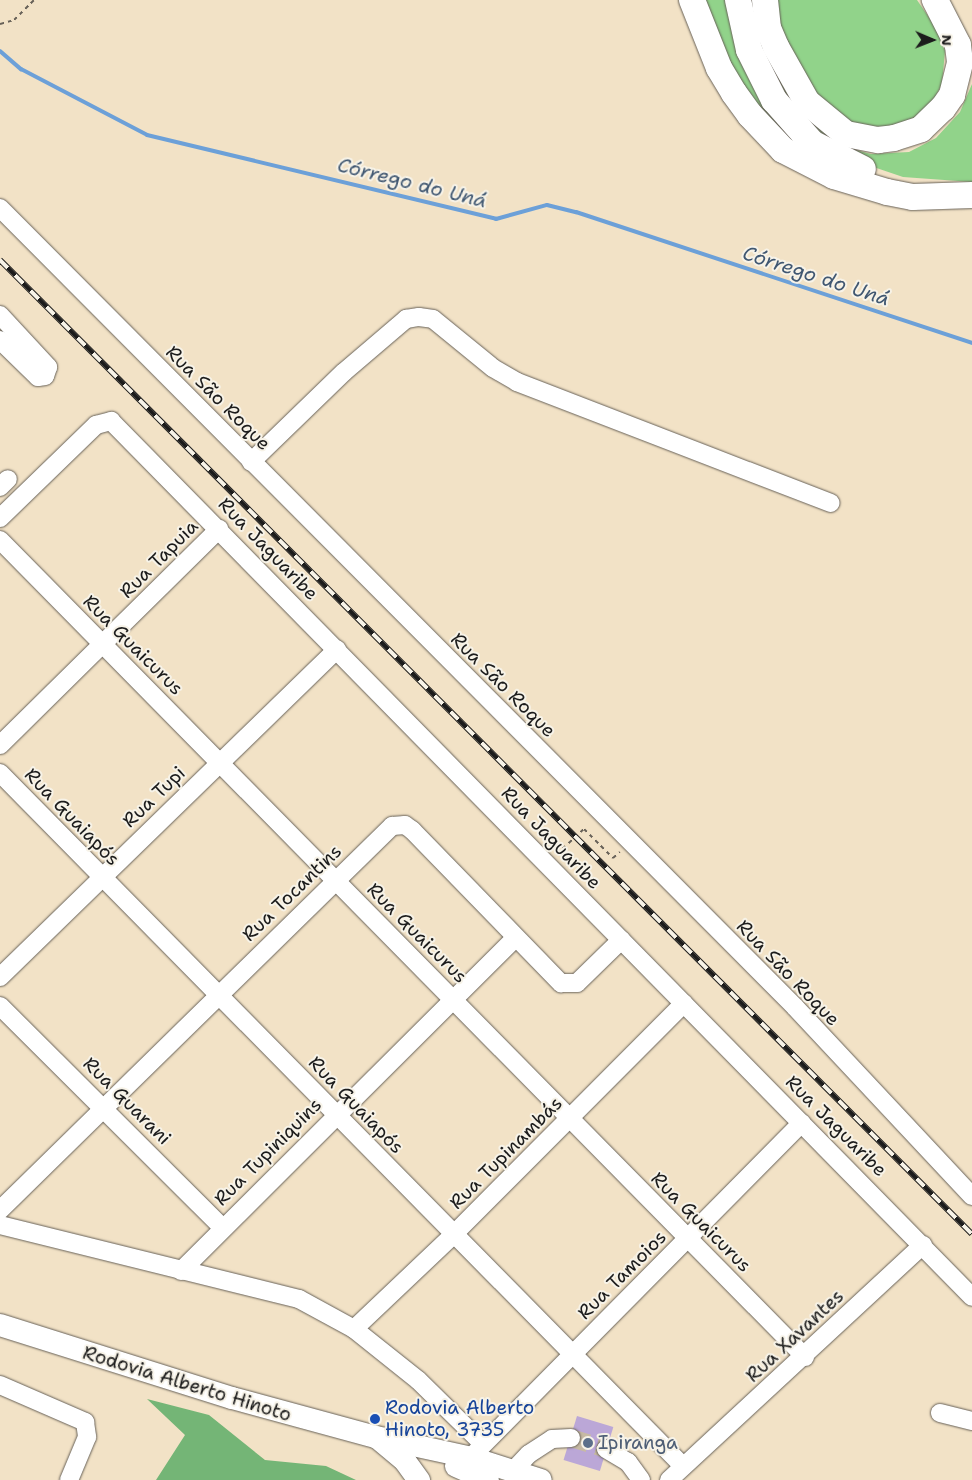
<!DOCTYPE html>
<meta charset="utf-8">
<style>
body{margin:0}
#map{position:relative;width:972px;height:1480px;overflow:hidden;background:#f2e2c6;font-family:"Shantell Sans",sans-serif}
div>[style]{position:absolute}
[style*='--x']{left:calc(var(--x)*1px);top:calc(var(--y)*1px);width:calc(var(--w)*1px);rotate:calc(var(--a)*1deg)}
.green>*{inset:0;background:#91d38a}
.forest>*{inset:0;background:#74b576}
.stream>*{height:4px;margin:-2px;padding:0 2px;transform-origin:2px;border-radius:2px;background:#6ca0d8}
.building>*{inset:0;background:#bba7d7;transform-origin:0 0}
.minor-tunnel>*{height:18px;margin-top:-9px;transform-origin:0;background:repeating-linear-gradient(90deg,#c7baa4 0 18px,transparent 0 27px)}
.path>*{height:2px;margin-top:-1px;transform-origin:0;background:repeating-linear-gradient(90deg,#676158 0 4px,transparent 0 8px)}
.roads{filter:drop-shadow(0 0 1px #676158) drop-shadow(0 0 1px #676158)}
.minor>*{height:18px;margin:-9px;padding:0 9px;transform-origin:9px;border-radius:9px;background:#fff}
.major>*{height:22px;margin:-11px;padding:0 11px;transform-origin:11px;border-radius:11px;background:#fff}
.highway>*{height:26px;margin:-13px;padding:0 13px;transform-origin:13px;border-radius:13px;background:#fff}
.rail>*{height:5.5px;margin-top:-2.75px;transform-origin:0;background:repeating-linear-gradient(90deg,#f7f3e8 0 11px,#1c1c1c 0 22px);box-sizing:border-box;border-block:1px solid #1c1c1c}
.dots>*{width:14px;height:14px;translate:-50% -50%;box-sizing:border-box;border:2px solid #f7f3e8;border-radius:50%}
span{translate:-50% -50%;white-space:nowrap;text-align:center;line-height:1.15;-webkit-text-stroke:4px #f7f3e8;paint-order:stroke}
.street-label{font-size:19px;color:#1c1c1c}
.transit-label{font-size:19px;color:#164399}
.left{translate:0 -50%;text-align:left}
.service-label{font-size:19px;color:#4e5e75}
.water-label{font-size:20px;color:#405771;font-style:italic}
.north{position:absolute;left:907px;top:15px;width:50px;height:50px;-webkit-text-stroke:4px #f7f3e8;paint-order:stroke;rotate:91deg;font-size:14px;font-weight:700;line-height:20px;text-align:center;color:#1c1c1c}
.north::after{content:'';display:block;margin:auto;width:18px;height:22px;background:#1c1c1c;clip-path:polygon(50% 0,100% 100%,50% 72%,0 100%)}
</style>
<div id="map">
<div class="green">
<div style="clip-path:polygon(698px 0,733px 0,767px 109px,790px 140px,743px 93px)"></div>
<div style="clip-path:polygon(773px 0,917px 0,941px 35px,945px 51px,942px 84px,932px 103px,920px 115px,887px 129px,841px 121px,794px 70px)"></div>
<div style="clip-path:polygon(768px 58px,848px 148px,871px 154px,909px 152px,936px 138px,960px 112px,972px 84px,972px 182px,903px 177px,850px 159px,813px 133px,781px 87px)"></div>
</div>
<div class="forest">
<div style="clip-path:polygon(147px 1399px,209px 1415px,265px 1460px,326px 1466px,356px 1480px,156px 1480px,185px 1435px)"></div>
</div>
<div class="stream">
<div style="--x:0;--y:51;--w:28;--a:41"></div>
<div style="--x:21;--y:69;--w:142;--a:27.6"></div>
<div style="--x:147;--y:135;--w:359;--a:13.5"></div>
<div style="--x:496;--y:219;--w:53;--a:-15.4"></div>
<div style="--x:547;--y:205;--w:30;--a:14"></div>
<div style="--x:576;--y:212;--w:417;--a:18.3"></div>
</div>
<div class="building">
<div style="left:577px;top:1416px;width:38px;height:46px;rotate:17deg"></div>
</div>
<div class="minor-tunnel">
<div style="--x:571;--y:1438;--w:37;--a:17"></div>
</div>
<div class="path">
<div style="--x:0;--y:24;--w:15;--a:-16"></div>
<div style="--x:14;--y:20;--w:28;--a:-45"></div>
<div style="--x:557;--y:854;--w:37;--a:-43"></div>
<div style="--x:584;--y:829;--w:41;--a:45"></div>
<div style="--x:613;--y:858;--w:9;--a:-41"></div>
</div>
<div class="roads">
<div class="minor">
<div style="--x:0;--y:208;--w:1127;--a:45.14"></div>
<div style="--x:795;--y:1007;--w:259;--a:46.9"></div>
<div style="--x:0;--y:315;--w:71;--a:47.3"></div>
<div style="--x:48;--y:367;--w:9;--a:108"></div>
<div style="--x:45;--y:376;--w:7;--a:172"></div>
<div style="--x:38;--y:377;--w:53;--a:-135.8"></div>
<div style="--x:251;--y:462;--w:129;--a:-44.1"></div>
<div style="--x:344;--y:372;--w:82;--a:-40.5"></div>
<div style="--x:406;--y:319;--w:13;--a:-9"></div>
<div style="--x:419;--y:317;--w:14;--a:8"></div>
<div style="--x:433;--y:319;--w:77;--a:39.2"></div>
<div style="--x:493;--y:368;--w:28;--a:30"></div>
<div style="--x:517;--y:382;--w:336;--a:21.1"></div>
<div style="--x:0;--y:487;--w:11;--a:-45"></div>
<div style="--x:0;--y:518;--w:134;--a:-44.1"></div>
<div style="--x:96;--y:425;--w:16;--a:-15"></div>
<div style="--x:111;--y:421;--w:1228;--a:45.49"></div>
<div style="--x:0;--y:540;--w:1147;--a:45.42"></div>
<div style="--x:0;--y:745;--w:308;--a:-44.6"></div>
<div style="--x:0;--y:773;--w:973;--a:45.42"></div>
<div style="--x:0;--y:977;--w:470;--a:-44.2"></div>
<div style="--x:0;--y:1006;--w:313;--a:44.9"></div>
<div style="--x:0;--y:1210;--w:549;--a:-44.41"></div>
<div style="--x:392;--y:826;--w:13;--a:-4"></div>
<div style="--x:405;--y:825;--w:9;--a:36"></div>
<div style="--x:412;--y:830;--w:214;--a:45.8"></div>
<div style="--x:561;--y:983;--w:16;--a:0"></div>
<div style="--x:577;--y:983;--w:62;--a:-44.3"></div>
<div style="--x:0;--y:1225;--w:308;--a:13.9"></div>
<div style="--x:299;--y:1299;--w:63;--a:28.6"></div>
<div style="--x:354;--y:1329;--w:82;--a:38.6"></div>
<div style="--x:418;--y:1380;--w:90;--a:44.5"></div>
<div style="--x:181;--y:1271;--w:472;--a:-44.9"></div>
<div style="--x:354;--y:1329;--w:137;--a:-43.5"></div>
<div style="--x:453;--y:1235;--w:327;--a:-45.1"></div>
<div style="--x:0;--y:1385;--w:93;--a:23.5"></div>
<div style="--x:85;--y:1422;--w:15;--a:82"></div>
<div style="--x:87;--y:1437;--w:47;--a:112.7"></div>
<div style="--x:940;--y:1413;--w:33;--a:14"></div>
<div style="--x:606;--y:1449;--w:26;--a:31"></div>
<div style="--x:628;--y:1462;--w:22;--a:54"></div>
<div style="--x:476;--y:1452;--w:463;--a:-45.3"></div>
<div style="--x:513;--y:1471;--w:23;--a:-47"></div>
<div style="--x:529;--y:1454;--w:27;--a:-33"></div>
<div style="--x:552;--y:1439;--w:19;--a:-3"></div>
<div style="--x:669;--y:1480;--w:346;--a:-42.8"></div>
</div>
<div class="major">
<div style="--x:0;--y:1325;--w:243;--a:17.5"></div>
<div style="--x:232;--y:1398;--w:149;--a:15.2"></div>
<div style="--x:376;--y:1437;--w:98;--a:12.3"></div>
<div style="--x:472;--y:1458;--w:72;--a:17.7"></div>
<div style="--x:379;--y:1439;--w:34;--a:40"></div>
<div style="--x:405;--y:1461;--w:24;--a:54"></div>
<div style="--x:456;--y:1466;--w:35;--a:24"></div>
</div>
<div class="highway">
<div style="--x:692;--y:0;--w:73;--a:68.3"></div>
<div style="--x:719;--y:68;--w:29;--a:59"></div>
<div style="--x:734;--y:93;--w:27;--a:54"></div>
<div style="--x:750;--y:115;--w:48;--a:46.7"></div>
<div style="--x:783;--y:150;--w:57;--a:27"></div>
<div style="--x:834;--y:176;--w:55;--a:16.8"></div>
<div style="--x:887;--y:192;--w:26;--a:11"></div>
<div style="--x:913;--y:197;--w:59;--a:-1.9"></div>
<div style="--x:738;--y:0;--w:51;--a:77.6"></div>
<div style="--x:749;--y:50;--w:56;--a:63.4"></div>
<div style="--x:774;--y:100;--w:57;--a:48.5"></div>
<div style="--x:812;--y:143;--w:57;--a:27"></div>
<div style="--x:765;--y:0;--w:28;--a:84"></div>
<div style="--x:768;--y:28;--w:21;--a:67"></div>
<div style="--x:776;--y:47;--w:63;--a:60.6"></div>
<div style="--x:807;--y:102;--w:50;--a:39.4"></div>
<div style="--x:846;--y:134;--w:33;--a:11"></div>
<div style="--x:878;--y:140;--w:16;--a:-7"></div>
<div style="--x:894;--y:138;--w:28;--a:-18"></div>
<div style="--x:921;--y:129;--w:30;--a:-44"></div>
<div style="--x:943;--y:108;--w:16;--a:-55"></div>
<div style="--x:952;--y:95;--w:34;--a:-76"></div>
<div style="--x:960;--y:62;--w:17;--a:-97"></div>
<div style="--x:958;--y:45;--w:51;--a:-117.1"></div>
</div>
</div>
<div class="rail">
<div style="--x:0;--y:260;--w:1376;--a:45.06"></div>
</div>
<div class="dots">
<div style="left:375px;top:1419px;background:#1a4fb4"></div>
<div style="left:588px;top:1443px;background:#5c6f8a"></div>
</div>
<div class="street-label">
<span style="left:218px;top:398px;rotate:45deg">Rua São Roque</span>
<span style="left:268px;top:549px;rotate:46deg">Rua Jaguaribe</span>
<span style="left:159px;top:559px;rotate:-45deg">Rua Tapuia</span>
<span style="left:133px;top:645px;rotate:45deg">Rua Guaicurus</span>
<span style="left:503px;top:685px;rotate:45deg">Rua São Roque</span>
<span style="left:154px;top:797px;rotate:-44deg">Rua Tupi</span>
<span style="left:72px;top:817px;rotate:46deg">Rua Guaiapós</span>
<span style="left:551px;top:838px;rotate:46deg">Rua Jaguaribe</span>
<span style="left:292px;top:893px;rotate:-44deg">Rua Tocantins</span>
<span style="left:417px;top:933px;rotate:45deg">Rua Guaicurus</span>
<span style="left:788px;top:973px;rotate:46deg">Rua São Roque</span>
<span style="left:127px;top:1101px;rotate:45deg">Rua Guarani</span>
<span style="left:356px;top:1105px;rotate:46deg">Rua Guaiapós</span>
<span style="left:836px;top:1126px;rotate:45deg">Rua Jaguaribe</span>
<span style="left:268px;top:1152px;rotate:-45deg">Rua Tupiniquins</span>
<span style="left:506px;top:1153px;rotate:-45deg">Rua Tupinambás</span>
<span style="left:701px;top:1222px;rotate:45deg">Rua Guaicurus</span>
<span style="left:622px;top:1275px;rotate:-45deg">Rua Tamoios</span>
<span style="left:795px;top:1336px;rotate:-43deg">Rua Xavantes</span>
<span style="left:187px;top:1384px;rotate:17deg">Rodovia Alberto Hinoto</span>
</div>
<div class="transit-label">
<span class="left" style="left:385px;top:1419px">Rodovia Alberto<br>Hinoto, 3735</span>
</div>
<div class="service-label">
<span class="left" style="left:598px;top:1443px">Ipiranga</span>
</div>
<div class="water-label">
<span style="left:412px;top:183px;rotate:14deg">Córrego do Uná</span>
<span style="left:816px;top:276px;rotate:18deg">Córrego do Uná</span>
</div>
<div class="north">N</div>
</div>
